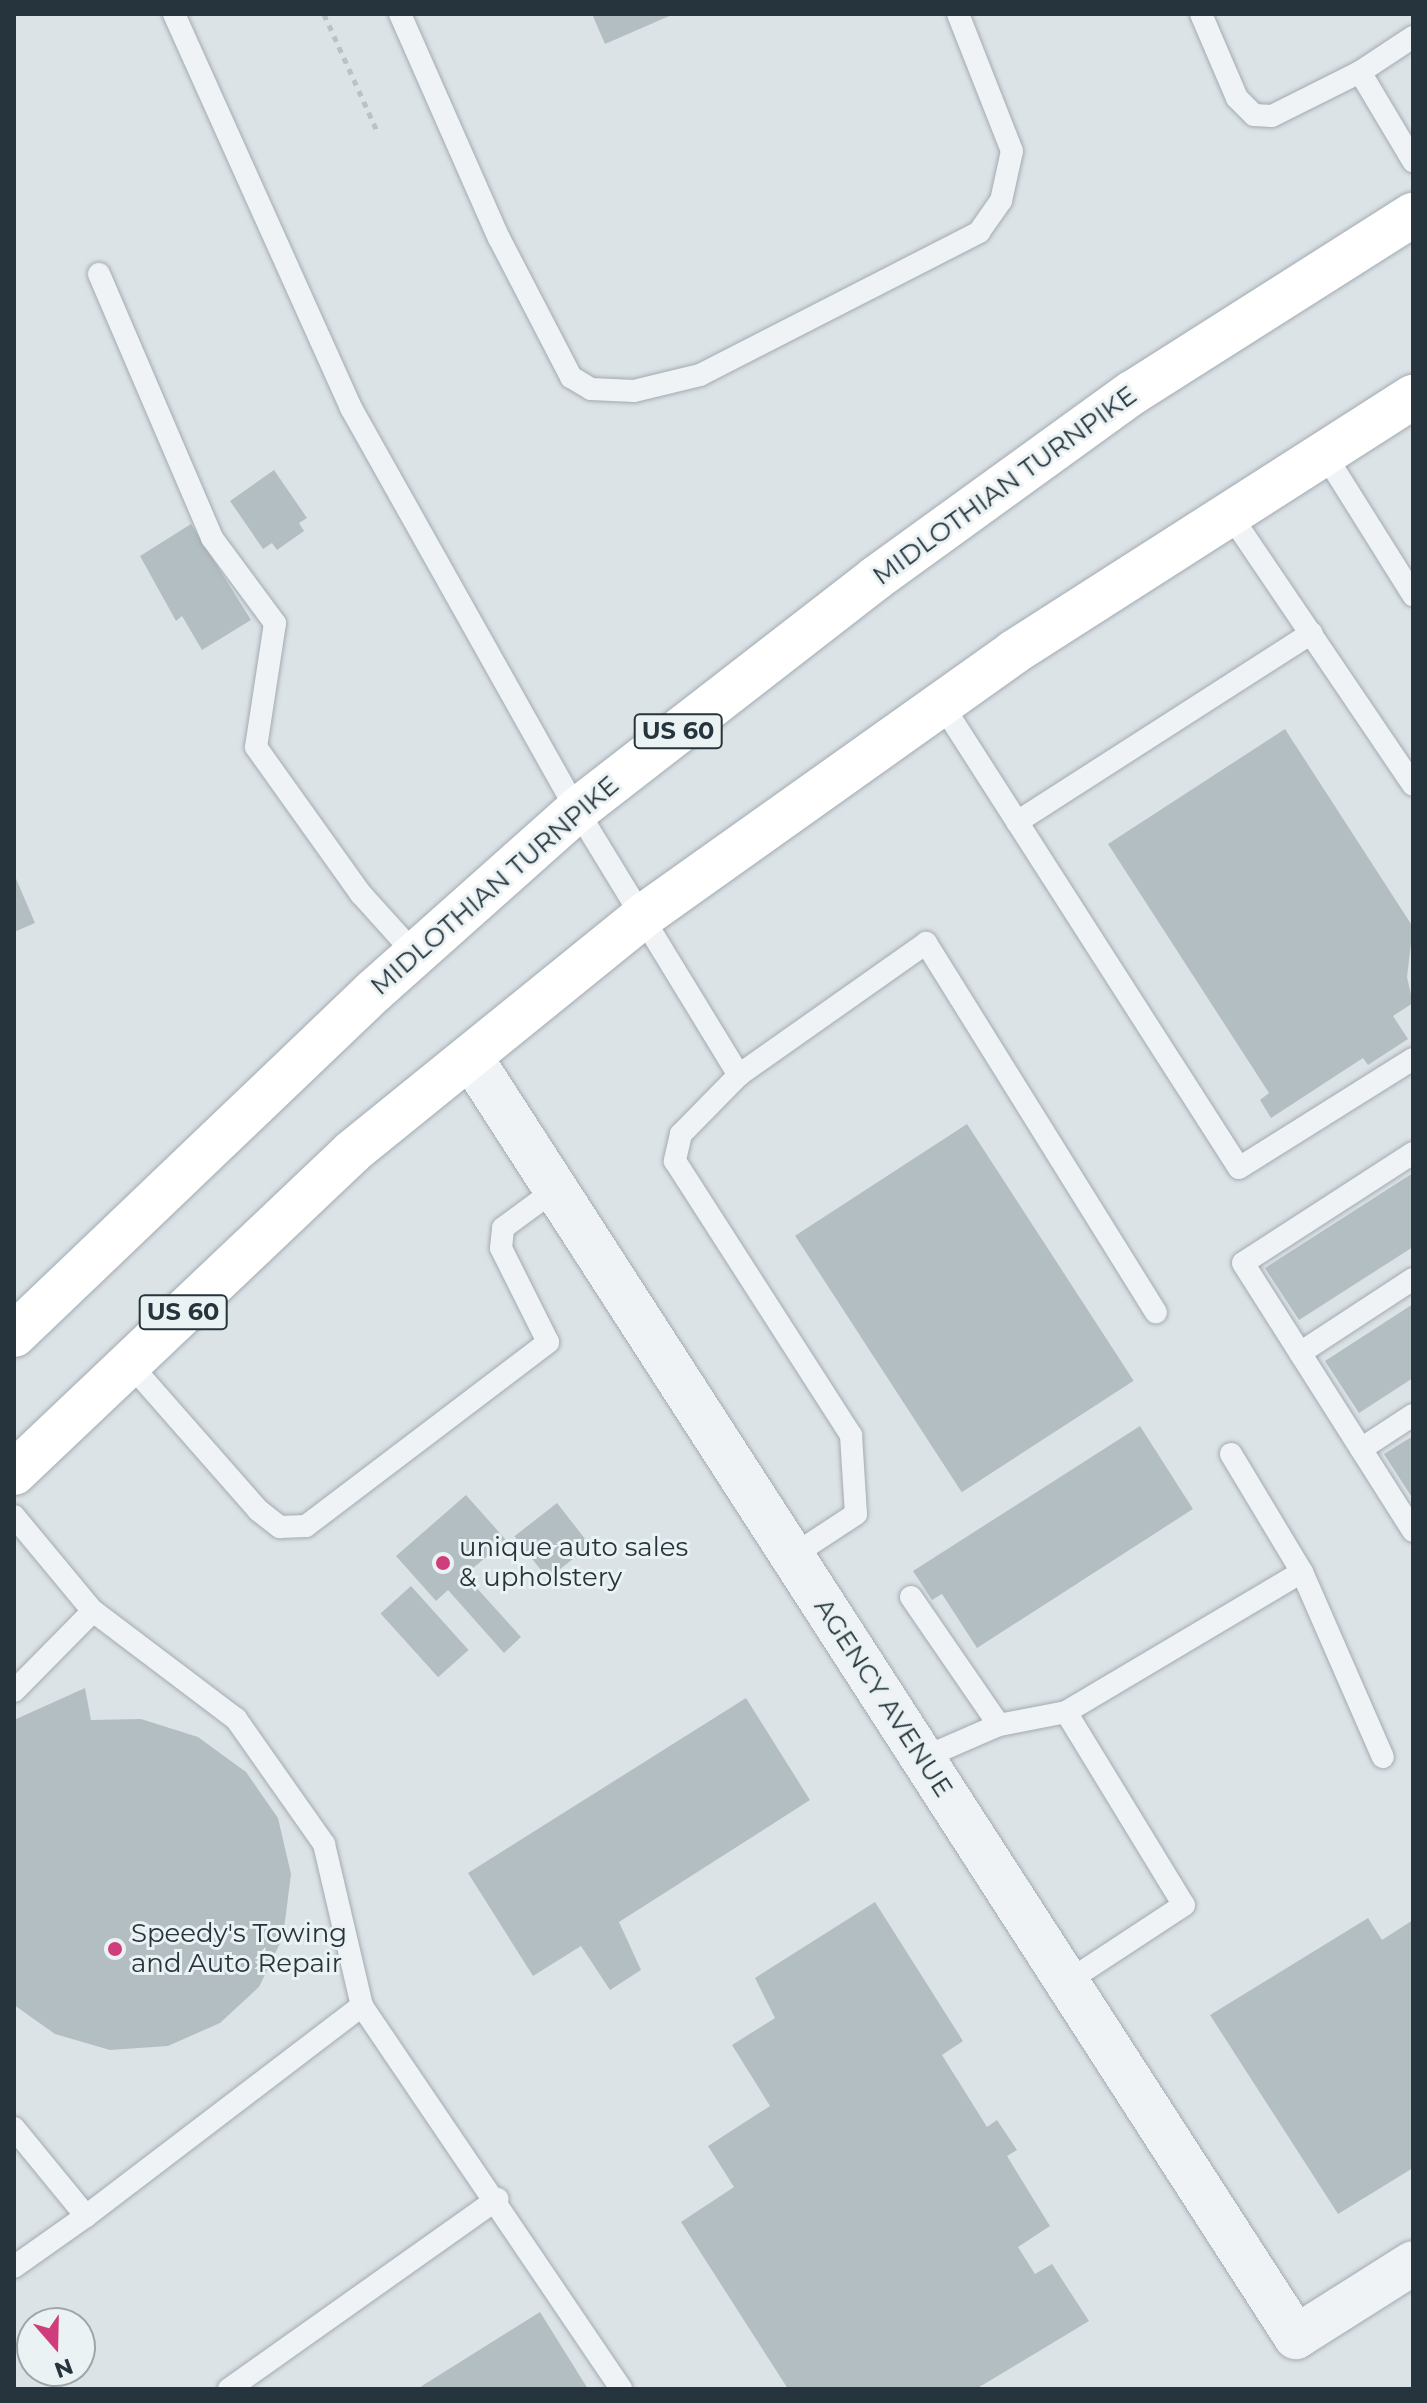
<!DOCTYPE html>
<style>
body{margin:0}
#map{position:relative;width:1427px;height:2403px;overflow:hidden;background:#dce3e7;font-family:Montserrat,sans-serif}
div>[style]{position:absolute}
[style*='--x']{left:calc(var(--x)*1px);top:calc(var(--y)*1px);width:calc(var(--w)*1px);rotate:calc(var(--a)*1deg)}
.building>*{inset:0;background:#b3bec3;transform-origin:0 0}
.path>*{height:5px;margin-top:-2.5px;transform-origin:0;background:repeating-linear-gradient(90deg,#bbc1c5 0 6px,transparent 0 12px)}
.roads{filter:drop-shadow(0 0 2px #a2abb1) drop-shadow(0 0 2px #a2abb1)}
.service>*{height:22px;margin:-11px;padding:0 11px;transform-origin:11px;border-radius:11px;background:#eff3f5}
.minor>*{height:44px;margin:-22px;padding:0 22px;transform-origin:22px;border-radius:22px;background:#eff3f5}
.primary>*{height:44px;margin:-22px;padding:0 22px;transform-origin:22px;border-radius:22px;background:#fff}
.dots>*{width:22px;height:22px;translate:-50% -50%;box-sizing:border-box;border:4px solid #ebf2f4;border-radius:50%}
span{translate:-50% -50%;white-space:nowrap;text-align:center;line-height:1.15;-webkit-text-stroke:6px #ebf2f4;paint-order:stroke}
.shield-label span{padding:2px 6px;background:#ebf2f4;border:2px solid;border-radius:6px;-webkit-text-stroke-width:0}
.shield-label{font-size:24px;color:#26343d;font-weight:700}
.street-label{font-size:26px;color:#26343d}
.poi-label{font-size:26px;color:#26343d}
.left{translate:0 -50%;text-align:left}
.frame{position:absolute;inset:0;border:16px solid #26343d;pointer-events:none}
.north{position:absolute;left:16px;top:2307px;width:80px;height:80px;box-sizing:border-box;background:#ebf2f4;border:2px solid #9ca6ab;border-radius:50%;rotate:160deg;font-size:22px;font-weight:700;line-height:32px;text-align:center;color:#26343d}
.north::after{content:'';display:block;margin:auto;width:28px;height:36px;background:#cf3e7a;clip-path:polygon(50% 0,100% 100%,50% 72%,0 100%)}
</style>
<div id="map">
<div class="building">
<div style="clip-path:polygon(592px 14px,674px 14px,605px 44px)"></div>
<div style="clip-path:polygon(274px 470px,307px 518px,299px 523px,304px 531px,277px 550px,272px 543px,263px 549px,230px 501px)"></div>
<div style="clip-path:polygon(191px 524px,251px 620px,202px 650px,182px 616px,176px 621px,140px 556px)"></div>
<div style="clip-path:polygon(1285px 729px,1413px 927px,1407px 977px,1413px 1003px,1393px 1016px,1408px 1039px,1368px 1065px,1363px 1058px,1271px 1118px,1260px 1100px,1269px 1093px,1108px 844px)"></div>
<div style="clip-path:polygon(14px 874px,35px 923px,14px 932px)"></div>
<div style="left:967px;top:1124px;width:306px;height:205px;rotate:57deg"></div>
<div style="clip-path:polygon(1413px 1173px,1413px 1247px,1299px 1320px,1265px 1268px)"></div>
<div style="clip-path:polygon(1413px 1304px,1413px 1378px,1359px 1413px,1325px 1361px)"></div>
<div style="clip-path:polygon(1140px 1426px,1193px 1509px,977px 1648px,942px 1594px,932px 1600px,913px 1571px)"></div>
<div style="clip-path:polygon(1413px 1436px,1413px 1499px,1384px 1454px)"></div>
<div style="clip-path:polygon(466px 1495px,506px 1540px,465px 1575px,521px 1637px,504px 1653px,448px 1590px,436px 1601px,396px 1556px)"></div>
<div style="left:557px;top:1503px;width:54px;height:54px;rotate:52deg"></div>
<div style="left:411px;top:1586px;width:86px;height:41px;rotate:48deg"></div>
<div style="clip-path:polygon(85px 1688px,91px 1720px,141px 1719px,198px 1737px,246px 1772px,278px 1818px,291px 1874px,283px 1937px,259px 1987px,220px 2023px,168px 2046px,110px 2050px,55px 2034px,14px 2005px,14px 1720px)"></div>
<div style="clip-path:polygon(746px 1698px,810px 1800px,619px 1922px,641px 1970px,610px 1990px,581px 1946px,533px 1976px,468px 1873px)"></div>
<div style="clip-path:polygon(875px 1902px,963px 2041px,942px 2055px,987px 2127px,997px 2120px,1017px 2150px,1007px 2156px,1050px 2226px,1018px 2247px,1035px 2274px,1052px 2264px,1089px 2321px,976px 2389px,788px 2389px,681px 2222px,734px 2187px,708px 2146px,770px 2106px,732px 2045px,775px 2018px,755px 1978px)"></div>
<div style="clip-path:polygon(1368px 1918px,1382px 1940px,1413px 1920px,1413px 2168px,1338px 2214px,1210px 2015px)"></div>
<div style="clip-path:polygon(540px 2312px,588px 2389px,417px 2389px)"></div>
</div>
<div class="path">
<div style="--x:324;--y:14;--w:128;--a:65.6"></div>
</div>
<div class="roads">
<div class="service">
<div style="--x:174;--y:14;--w:432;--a:65.8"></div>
<div style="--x:351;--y:408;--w:461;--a:60.7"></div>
<div style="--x:577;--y:810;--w:311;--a:58.6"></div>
<div style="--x:739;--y:1075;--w:83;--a:134.5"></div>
<div style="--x:681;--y:1134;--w:28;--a:103"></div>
<div style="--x:675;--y:1161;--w:326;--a:57.3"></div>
<div style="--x:851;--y:1435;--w:79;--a:86.4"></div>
<div style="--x:856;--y:1514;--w:77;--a:146.7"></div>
<div style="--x:400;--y:14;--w:245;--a:66.2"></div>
<div style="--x:499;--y:238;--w:157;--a:62.6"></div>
<div style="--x:571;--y:377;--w:23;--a:31"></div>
<div style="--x:591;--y:389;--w:43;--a:2.7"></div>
<div style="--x:634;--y:391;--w:68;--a:-13.6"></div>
<div style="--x:700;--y:375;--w:314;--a:-27.1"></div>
<div style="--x:979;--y:232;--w:38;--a:-55"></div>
<div style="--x:1001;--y:201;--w:51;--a:-77.6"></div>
<div style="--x:1012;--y:151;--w:147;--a:-111.5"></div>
<div style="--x:1201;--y:14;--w:91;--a:66.8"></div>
<div style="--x:1237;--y:98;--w:24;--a:45"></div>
<div style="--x:1254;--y:115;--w:18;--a:3"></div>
<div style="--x:1272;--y:116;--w:98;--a:-26.6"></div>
<div style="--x:1413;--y:37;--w:64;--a:146.6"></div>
<div style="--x:1360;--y:72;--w:104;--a:59.2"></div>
<div style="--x:99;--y:274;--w:287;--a:66.8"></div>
<div style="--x:212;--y:538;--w:106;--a:53.5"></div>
<div style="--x:275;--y:623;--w:125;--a:98.7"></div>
<div style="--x:256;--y:747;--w:181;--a:54.5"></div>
<div style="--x:361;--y:894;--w:81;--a:48"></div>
<div style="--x:1324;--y:453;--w:168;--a:57.9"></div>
<div style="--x:1229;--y:513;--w:328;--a:55.9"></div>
<div style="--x:941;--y:703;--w:552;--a:57.35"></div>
<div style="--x:1239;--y:1168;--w:205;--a:-32.1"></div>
<div style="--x:1017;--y:822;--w:350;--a:-32.7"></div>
<div style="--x:739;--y:1075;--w:229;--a:-35.2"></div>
<div style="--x:926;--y:943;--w:435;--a:58.1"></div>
<div style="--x:1413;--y:1153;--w:202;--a:147.1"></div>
<div style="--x:1243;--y:1263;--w:317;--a:57.6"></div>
<div style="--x:1300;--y:1353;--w:135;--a:-33.2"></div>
<div style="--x:129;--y:1363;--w:196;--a:48.7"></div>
<div style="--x:258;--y:1510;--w:28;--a:38"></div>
<div style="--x:280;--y:1527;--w:26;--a:-2"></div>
<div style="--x:306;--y:1526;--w:304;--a:-37.2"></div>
<div style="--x:548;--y:1342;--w:105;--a:-116.6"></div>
<div style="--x:501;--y:1248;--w:20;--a:-84"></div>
<div style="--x:503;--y:1228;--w:66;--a:-36.3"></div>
<div style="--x:1361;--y:1449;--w:62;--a:-33.2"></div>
<div style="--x:1231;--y:1454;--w:138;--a:59"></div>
<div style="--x:14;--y:1516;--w:124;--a:50.3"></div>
<div style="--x:93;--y:1611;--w:112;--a:134.6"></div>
<div style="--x:911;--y:1597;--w:155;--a:55.5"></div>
<div style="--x:1066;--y:1712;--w:274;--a:-30.7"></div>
<div style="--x:1302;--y:1572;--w:202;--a:66.4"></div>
<div style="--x:923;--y:1758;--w:83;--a:-23.5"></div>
<div style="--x:999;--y:1725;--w:68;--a:-11"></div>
<div style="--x:1066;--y:1712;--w:226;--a:58.6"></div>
<div style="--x:1184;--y:1905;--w:140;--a:146.7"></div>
<div style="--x:362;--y:2006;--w:462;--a:55.9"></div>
<div style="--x:14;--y:2128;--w:114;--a:50.7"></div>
<div style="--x:86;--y:2216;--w:88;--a:144.7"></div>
<div style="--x:86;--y:2216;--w:347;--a:-37.3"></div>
<div style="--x:362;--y:2006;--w:166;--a:-103.2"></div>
<div style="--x:324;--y:1844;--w:153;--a:-125.1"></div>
<div style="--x:236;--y:1719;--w:179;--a:-142.9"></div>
<div style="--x:229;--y:2389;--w:329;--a:-35.3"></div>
</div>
<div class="minor">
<div style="--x:471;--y:1058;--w:1522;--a:57.18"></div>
<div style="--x:1296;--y:2337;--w:138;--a:-32.3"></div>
</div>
<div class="primary">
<div style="--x:14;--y:1335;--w:498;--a:-43.7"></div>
<div style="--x:374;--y:991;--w:272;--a:-41.7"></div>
<div style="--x:577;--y:810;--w:378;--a:-37.8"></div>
<div style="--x:876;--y:578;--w:316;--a:-35.9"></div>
<div style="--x:1132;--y:393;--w:333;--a:-32.4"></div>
<div style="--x:14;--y:1473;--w:466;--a:-43.5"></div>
<div style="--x:352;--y:1152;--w:375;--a:-39"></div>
<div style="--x:643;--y:916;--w:455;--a:-35.4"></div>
<div style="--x:1014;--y:652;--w:474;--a:-32.6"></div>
</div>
</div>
<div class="dots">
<div style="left:443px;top:1563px;background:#cf3e7a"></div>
<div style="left:115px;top:1949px;background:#cf3e7a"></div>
</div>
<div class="shield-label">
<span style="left:678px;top:731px">US 60</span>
<span style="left:183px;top:1312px">US 60</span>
</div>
<div class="street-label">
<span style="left:1005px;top:486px;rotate:-36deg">MIDLOTHIAN TURNPIKE</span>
<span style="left:495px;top:886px;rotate:-41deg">MIDLOTHIAN TURNPIKE</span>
<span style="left:883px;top:1698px;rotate:57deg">AGENCY AVENUE</span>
</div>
<div class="poi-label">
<span class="left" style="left:459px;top:1563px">unique auto sales<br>&amp; upholstery</span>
<span class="left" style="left:131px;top:1949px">Speedy's Towing<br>and Auto Repair</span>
</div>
<div class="frame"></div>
<div class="north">N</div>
</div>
